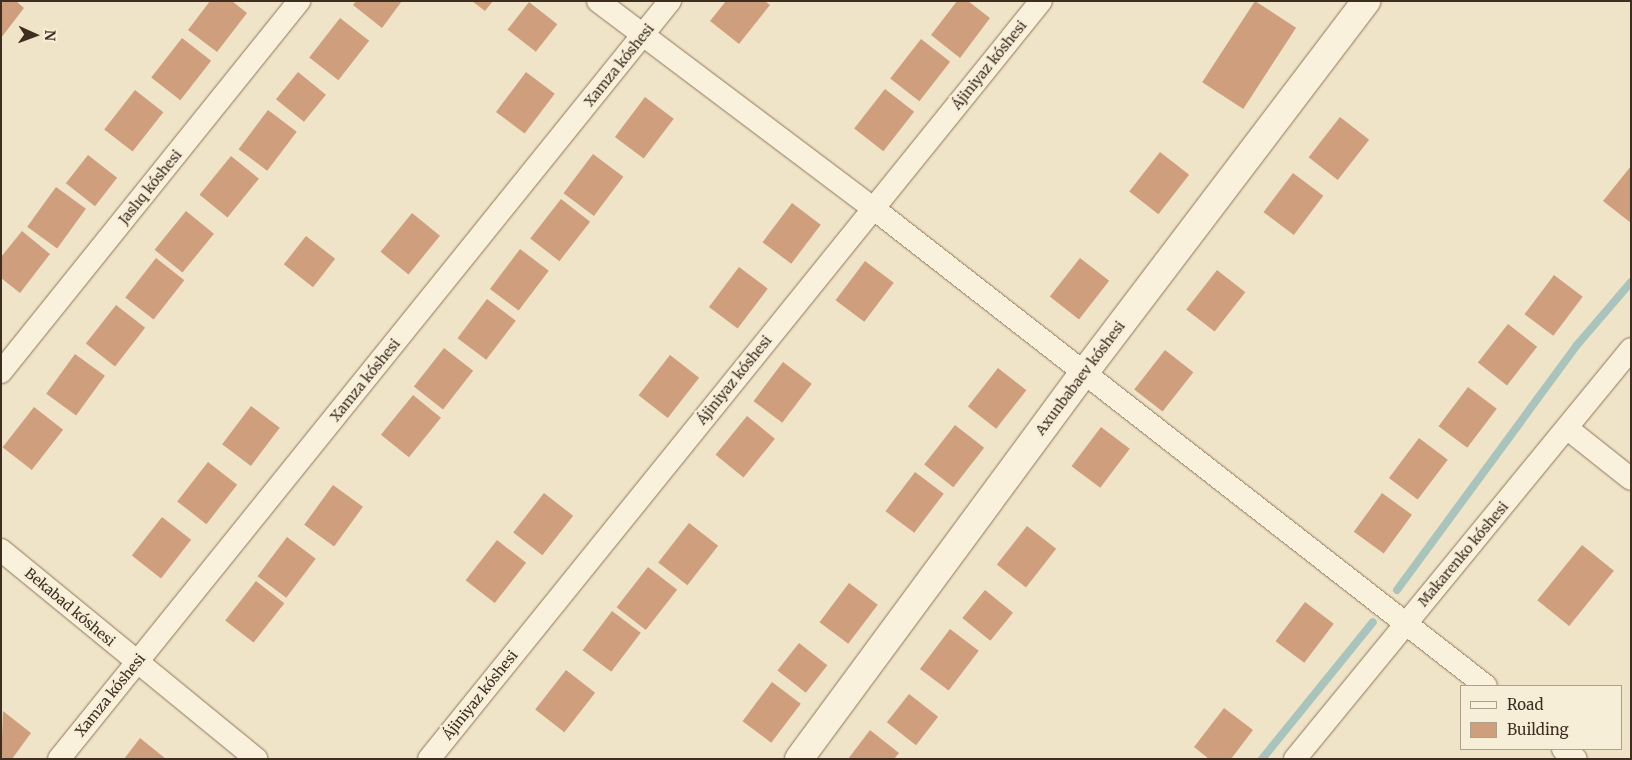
<!DOCTYPE html>
<meta charset="utf-8">
<style>
body{margin:0}
#map{position:relative;width:1632px;height:760px;overflow:hidden;background:#f0e4c8;font-family:Merriweather,serif}
div>[style]{position:absolute}
[style*='--x']{left:calc(var(--x)*1px);top:calc(var(--y)*1px);width:calc(var(--w)*1px);rotate:calc(var(--a)*1deg)}
.stream>*{height:8px;margin:-4px;padding:0 4px;transform-origin:4px;border-radius:4px;background:#a9c4bc}
.building>*{inset:0;background:#cf9f7d;transform-origin:0 0}
.roads{filter:drop-shadow(0 0 1px #8d765c) drop-shadow(0 0 1px #8d765c)}
.street>*{height:22px;margin:-11px;padding:0 11px;transform-origin:11px;border-radius:11px;background:#faf1dc}
.secondary>*{height:28px;margin:-14px;padding:0 14px;transform-origin:14px;border-radius:14px;background:#faf1dc}
span{translate:-50% -50%;white-space:nowrap;text-align:center;line-height:1.15;-webkit-text-stroke:4.5px #f7eed8;paint-order:stroke}
.street-label{font-size:14px;color:#3d2e20}
.frame{position:absolute;inset:0;border:2px solid #3d2e20;pointer-events:none}
.legend{position:absolute;left:1460px;top:685px;width:162px;height:65px;box-sizing:border-box;background:#f7eed8;border:1px solid #ada18e;margin:0;padding:6px 9px;list-style:none;font-size:15px;color:#3d2e20}
.legend li{display:flex;align-items:center;gap:10px;height:25px}
.legend b{width:25px;border:1px solid #ada18e}
.north{position:absolute;left:10px;top:10px;width:50px;height:50px;-webkit-text-stroke:4px #f7eed8;paint-order:stroke;rotate:92deg;font-size:14px;font-weight:700;line-height:20px;text-align:center;color:#3d2e20}
.north::after{content:'';display:block;margin:auto;width:18px;height:22px;background:#3d2e20;clip-path:polygon(50% 0,100% 100%,50% 72%,0 100%)}
</style>
<div id="map">
<div class="stream">
<div style="--x:1397;--y:590;--w:304;--a:-53.7"></div>
<div style="--x:1577;--y:345;--w:83;--a:-49.4"></div>
<div style="--x:1262;--y:759;--w:176;--a:-51"></div>
</div>
<div class="building">
<div style="clip-path:polygon(1px 1px,16px 1px,24px 8px,1px 38px)"></div>
<div style="clip-path:polygon(210px 1px,232px 1px,247px 13px,217px 52px,188px 30px)"></div>
<div style="clip-path:polygon(356px 1px,402px 1px,382px 28px,353px 5px)"></div>
<div style="clip-path:polygon(472px 1px,493px 1px,485px 11px)"></div>
<div style="clip-path:polygon(726px 1px,765px 1px,770px 5px,739px 44px,710px 21px)"></div>
<div style="clip-path:polygon(957px 1px,968px 1px,990px 18px,960px 58px,931px 35px)"></div>
<div style="left:1255px;top:1px;width:49px;height:97px;rotate:33deg"></div>
<div style="left:529px;top:2px;width:36px;height:35px;rotate:38deg"></div>
<div style="left:340px;top:18px;width:37px;height:50px;rotate:38deg"></div>
<div style="left:182px;top:38px;width:37px;height:50px;rotate:38deg"></div>
<div style="left:921px;top:39px;width:37px;height:50px;rotate:38deg"></div>
<div style="left:298px;top:72px;width:36px;height:35px;rotate:39deg"></div>
<div style="left:526px;top:72px;width:36px;height:50px;rotate:37deg"></div>
<div style="left:885px;top:89px;width:37px;height:50px;rotate:38deg"></div>
<div style="left:135px;top:90px;width:36px;height:50px;rotate:38deg"></div>
<div style="left:645px;top:97px;width:36px;height:50px;rotate:37deg"></div>
<div style="left:268px;top:110px;width:36px;height:49px;rotate:37deg"></div>
<div style="left:1340px;top:117px;width:37px;height:51px;rotate:38deg"></div>
<div style="left:1160px;top:152px;width:37px;height:50px;rotate:38deg"></div>
<div style="left:593px;top:154px;width:38px;height:49px;rotate:37deg"></div>
<div style="left:88px;top:155px;width:37px;height:36px;rotate:38deg"></div>
<div style="left:231px;top:156px;width:36px;height:50px;rotate:39deg"></div>
<div style="clip-path:polygon(1631px 166px,1631px 223px,1603px 201px)"></div>
<div style="left:1293px;top:173px;width:38px;height:49px;rotate:37deg"></div>
<div style="left:56px;top:187px;width:37px;height:49px;rotate:36deg"></div>
<div style="left:561px;top:199px;width:37px;height:50px;rotate:38deg"></div>
<div style="left:792px;top:203px;width:36px;height:49px;rotate:37deg"></div>
<div style="left:186px;top:211px;width:36px;height:50px;rotate:39deg"></div>
<div style="left:412px;top:213px;width:36px;height:50px;rotate:39deg"></div>
<div style="clip-path:polygon(22px 231px,50px 254px,20px 293px,1px 278px,1px 257px)"></div>
<div style="left:306px;top:236px;width:37px;height:36px;rotate:38deg"></div>
<div style="left:520px;top:249px;width:36px;height:50px;rotate:37deg"></div>
<div style="left:156px;top:258px;width:36px;height:50px;rotate:38deg"></div>
<div style="left:1080px;top:258px;width:37px;height:49px;rotate:38deg"></div>
<div style="left:865px;top:261px;width:36px;height:49px;rotate:37deg"></div>
<div style="left:739px;top:267px;width:36px;height:50px;rotate:37deg"></div>
<div style="left:1217px;top:270px;width:36px;height:50px;rotate:38deg"></div>
<div style="left:1554px;top:275px;width:36px;height:49px;rotate:37deg"></div>
<div style="left:487px;top:299px;width:36px;height:49px;rotate:37deg"></div>
<div style="left:116px;top:305px;width:37px;height:49px;rotate:38deg"></div>
<div style="left:1508px;top:324px;width:37px;height:49px;rotate:38deg"></div>
<div style="left:444px;top:348px;width:37px;height:49px;rotate:38deg"></div>
<div style="left:1165px;top:350px;width:36px;height:50px;rotate:38deg"></div>
<div style="left:75px;top:354px;width:37px;height:49px;rotate:36deg"></div>
<div style="left:670px;top:355px;width:37px;height:51px;rotate:38deg"></div>
<div style="left:783px;top:362px;width:36px;height:49px;rotate:37deg"></div>
<div style="left:998px;top:368px;width:36px;height:49px;rotate:38deg"></div>
<div style="left:1468px;top:387px;width:36px;height:49px;rotate:37deg"></div>
<div style="left:413px;top:395px;width:36px;height:51px;rotate:39deg"></div>
<div style="left:251px;top:406px;width:36px;height:48px;rotate:37deg"></div>
<div style="left:34px;top:407px;width:37px;height:51px;rotate:38deg"></div>
<div style="left:747px;top:416px;width:36px;height:50px;rotate:39deg"></div>
<div style="left:955px;top:425px;width:37px;height:50px;rotate:38deg"></div>
<div style="left:1101px;top:427px;width:36px;height:49px;rotate:37deg"></div>
<div style="left:1419px;top:438px;width:36px;height:50px;rotate:37deg"></div>
<div style="left:208px;top:462px;width:37px;height:50px;rotate:38deg"></div>
<div style="left:915px;top:472px;width:36px;height:49px;rotate:37deg"></div>
<div style="left:333px;top:485px;width:37px;height:49px;rotate:36deg"></div>
<div style="left:544px;top:493px;width:37px;height:50px;rotate:38deg"></div>
<div style="left:1382px;top:493px;width:37px;height:48px;rotate:36deg"></div>
<div style="left:162px;top:517px;width:37px;height:49px;rotate:38deg"></div>
<div style="left:689px;top:523px;width:37px;height:50px;rotate:38deg"></div>
<div style="left:1027px;top:526px;width:37px;height:49px;rotate:38deg"></div>
<div style="left:287px;top:537px;width:36px;height:49px;rotate:37deg"></div>
<div style="left:497px;top:540px;width:37px;height:51px;rotate:38deg"></div>
<div style="left:1582px;top:545px;width:41px;height:71px;rotate:39deg"></div>
<div style="left:648px;top:567px;width:37px;height:51px;rotate:38deg"></div>
<div style="left:256px;top:581px;width:36px;height:50px;rotate:38deg"></div>
<div style="left:849px;top:583px;width:36px;height:49px;rotate:37deg"></div>
<div style="left:985px;top:590px;width:36px;height:36px;rotate:39deg"></div>
<div style="left:1305px;top:602px;width:36px;height:49px;rotate:37deg"></div>
<div style="left:612px;top:611px;width:36px;height:49px;rotate:37deg"></div>
<div style="left:950px;top:629px;width:36px;height:50px;rotate:37deg"></div>
<div style="left:799px;top:643px;width:36px;height:35px;rotate:38deg"></div>
<div style="left:566px;top:670px;width:37px;height:50px;rotate:38deg"></div>
<div style="left:772px;top:682px;width:36px;height:49px;rotate:37deg"></div>
<div style="left:909px;top:694px;width:37px;height:36px;rotate:38deg"></div>
<div style="clip-path:polygon(1224px 708px,1253px 730px,1231px 759px,1209px 759px,1194px 747px)"></div>
<div style="clip-path:polygon(3px 711px,31px 733px,12px 759px,1px 759px)"></div>
<div style="clip-path:polygon(870px 730px,899px 753px,894px 759px,848px 759px)"></div>
<div style="clip-path:polygon(140px 738px,166px 759px,124px 759px)"></div>
</div>
<div class="roads">
<div class="street">
<div style="--x:598;--y:1;--w:344;--a:37"></div>
<div style="--x:873;--y:208;--w:777;--a:37.95"></div>
<div style="--x:1;--y:372;--w:476;--a:-51.2"></div>
<div style="--x:1568;--y:429;--w:80;--a:38.4"></div>
<div style="--x:1;--y:550;--w:330;--a:39.3"></div>
<div style="--x:1563;--y:749;--w:16;--a:38"></div>
<div style="--x:59;--y:759;--w:974;--a:-51.13"></div>
<div style="--x:429;--y:759;--w:974;--a:-51.08"></div>
<div style="--x:1295;--y:759;--w:530;--a:-50.66"></div>
</div>
<div class="secondary">
<div style="--x:799;--y:759;--w:480;--a:-53.6"></div>
<div style="--x:1084;--y:373;--w:467;--a:-52.8"></div>
</div>
</div>
<div class="street-label">
<span style="left:619px;top:65px;rotate:-51deg">Xamza kóshesi</span>
<span style="left:989px;top:65px;rotate:-51deg">Ájiniyaz kóshesi</span>
<span style="left:150px;top:187px;rotate:-51deg">Jaslıq kóshesi</span>
<span style="left:1080px;top:378px;rotate:-53deg">Axunbabaev kóshesi</span>
<span style="left:365px;top:380px;rotate:-51deg">Xamza kóshesi</span>
<span style="left:734px;top:380px;rotate:-51deg">Ájiniyaz kóshesi</span>
<span style="left:1463px;top:554px;rotate:-50deg">Makarenko kóshesi</span>
<span style="left:70px;top:607px;rotate:40deg">Bekabad kóshesi</span>
<span style="left:110px;top:695px;rotate:-51deg">Xamza kóshesi</span>
<span style="left:480px;top:695px;rotate:-51deg">Ájiniyaz kóshesi</span>
</div>
<div class="frame"></div>
<ul class="legend">
<li><b style="height:6px;background:#faf1dc"></b>Road</li>
<li><b style="height:14px;background:#cf9f7d"></b>Building</li>
</ul>
<div class="north">N</div>
</div>
